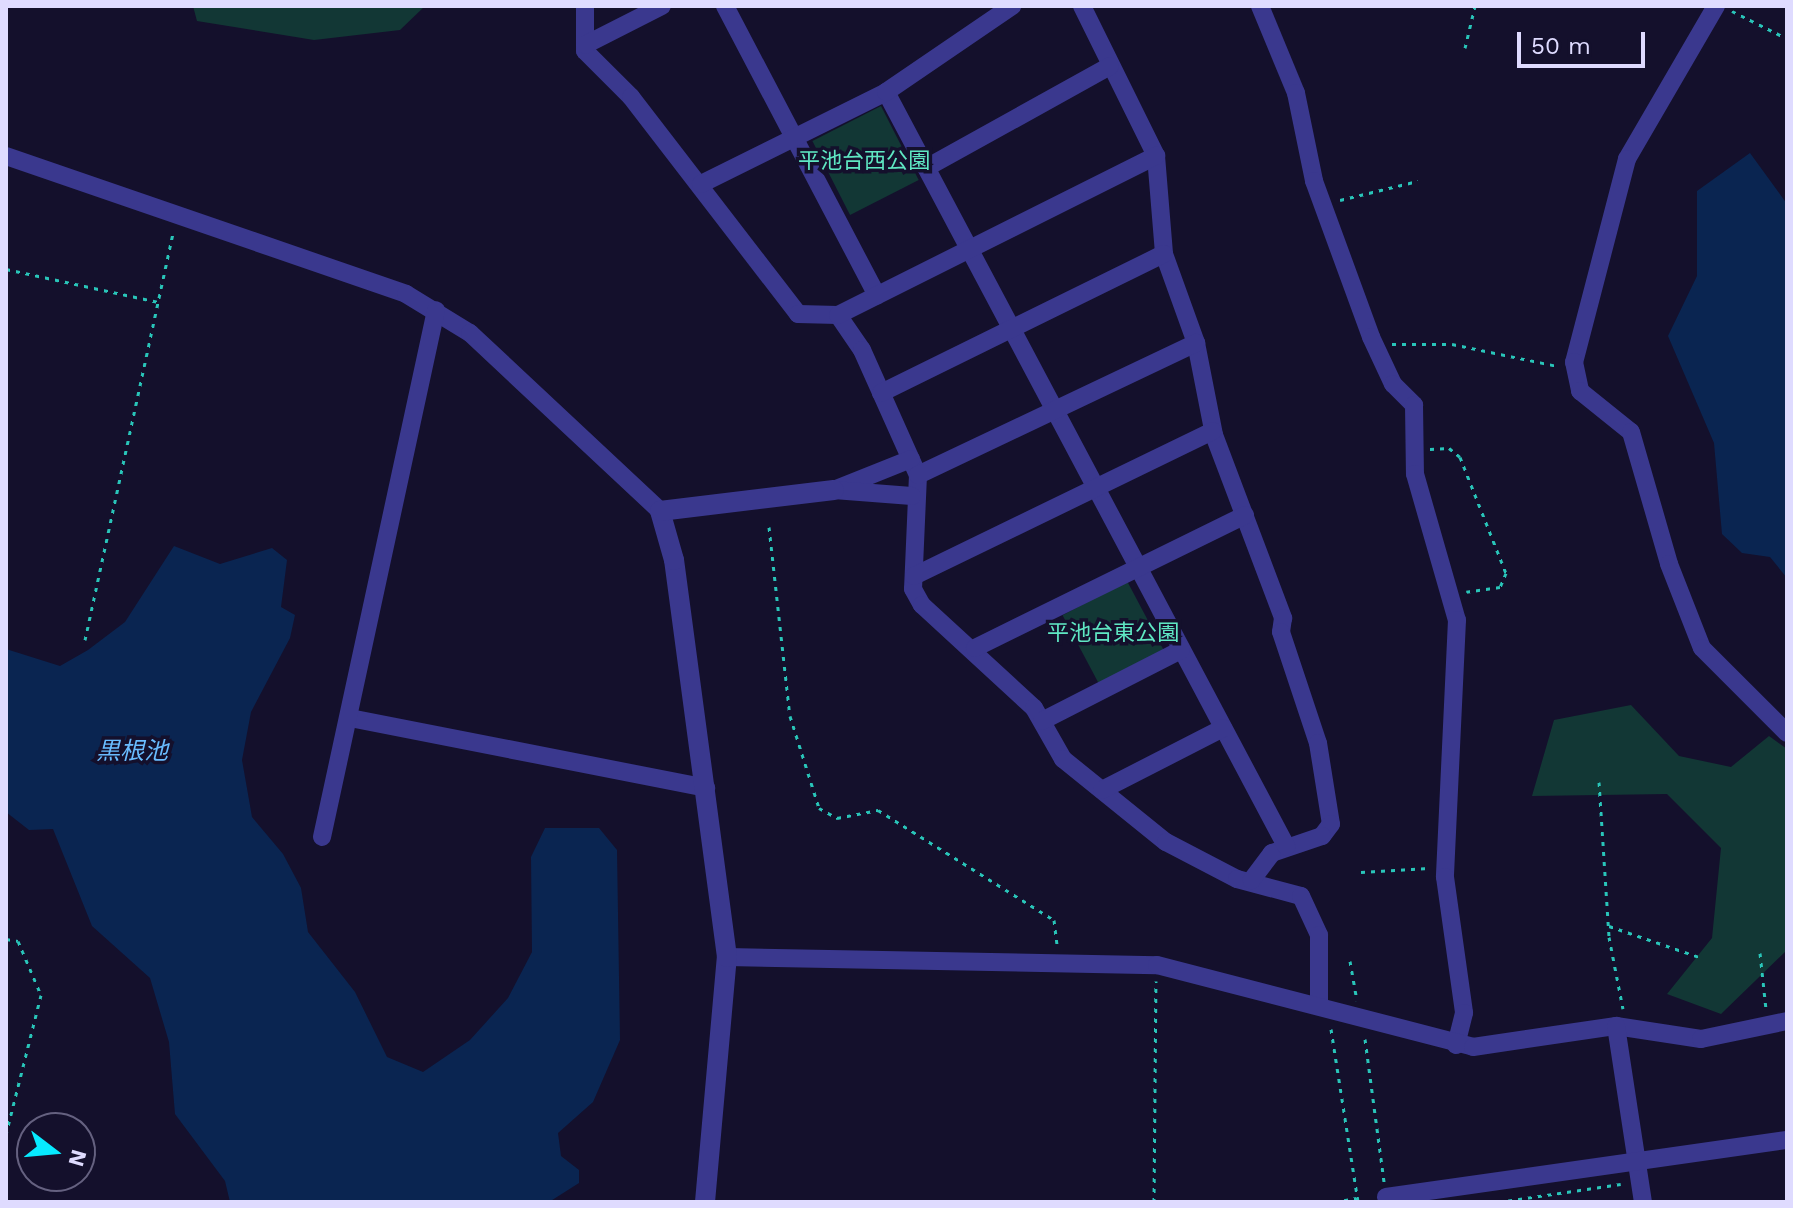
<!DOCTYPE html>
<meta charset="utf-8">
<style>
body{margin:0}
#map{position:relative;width:1793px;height:1208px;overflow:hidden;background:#14102c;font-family:"Work Sans","Noto Sans JP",sans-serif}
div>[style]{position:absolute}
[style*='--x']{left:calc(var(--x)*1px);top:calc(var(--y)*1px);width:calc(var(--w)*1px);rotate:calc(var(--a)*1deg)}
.green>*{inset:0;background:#123735;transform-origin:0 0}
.water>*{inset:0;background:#0a2551}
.path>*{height:3px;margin-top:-1.5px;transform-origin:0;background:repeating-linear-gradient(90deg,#29c5b9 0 4px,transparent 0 10px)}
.minor>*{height:18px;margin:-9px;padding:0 9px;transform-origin:9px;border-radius:9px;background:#3a388e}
.tertiary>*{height:20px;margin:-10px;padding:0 10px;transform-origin:10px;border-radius:10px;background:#3a388e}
span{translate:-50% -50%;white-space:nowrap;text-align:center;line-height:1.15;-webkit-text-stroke:7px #14102c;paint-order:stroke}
.park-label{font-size:22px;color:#5fe7c3}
.water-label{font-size:24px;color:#69bcff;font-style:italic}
.frame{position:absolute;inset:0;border:8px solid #dfdbff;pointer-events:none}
.north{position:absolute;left:16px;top:1112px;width:80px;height:80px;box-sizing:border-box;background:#14102c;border:2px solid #656180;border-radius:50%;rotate:106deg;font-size:22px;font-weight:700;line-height:32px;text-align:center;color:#dfdbff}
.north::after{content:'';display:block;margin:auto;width:28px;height:36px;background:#07eaff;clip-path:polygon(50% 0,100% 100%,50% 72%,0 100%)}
.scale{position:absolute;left:1517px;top:32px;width:128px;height:36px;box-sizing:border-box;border:4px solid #dfdbff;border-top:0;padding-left:10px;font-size:24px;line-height:28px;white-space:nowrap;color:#dfdbff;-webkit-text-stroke:6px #14102c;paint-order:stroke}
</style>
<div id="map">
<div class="green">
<div style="clip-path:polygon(193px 6px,425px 6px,400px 30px,314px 40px,197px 21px)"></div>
<div style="left:881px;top:106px;width:83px;height:77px;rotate:63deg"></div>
<div style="left:1127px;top:581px;width:80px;height:73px;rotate:62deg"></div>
<div style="clip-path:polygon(1631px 705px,1679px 756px,1731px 767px,1769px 736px,1787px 749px,1787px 950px,1721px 1014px,1667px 994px,1712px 938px,1721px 848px,1667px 794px,1532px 796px,1554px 720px)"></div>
</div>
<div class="water">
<div style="clip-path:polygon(1750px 153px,1787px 204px,1787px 578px,1770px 557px,1742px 553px,1722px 534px,1714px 443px,1668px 336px,1697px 276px,1697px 191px)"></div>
<div style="clip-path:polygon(174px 546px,220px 564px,272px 548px,287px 560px,281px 607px,295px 615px,290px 638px,251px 712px,242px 760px,252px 817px,283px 854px,301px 888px,308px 932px,355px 992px,387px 1057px,423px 1072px,470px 1040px,508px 998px,532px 952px,531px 857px,545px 828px,599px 828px,617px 850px,620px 1040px,593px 1102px,558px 1133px,561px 1156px,579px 1170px,579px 1183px,549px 1202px,230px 1202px,225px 1181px,175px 1114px,169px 1042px,150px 978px,92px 926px,53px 829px,29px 830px,6px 812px,6px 649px,60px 666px,88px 650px,125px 622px)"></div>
</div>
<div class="path">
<div style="--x:1732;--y:11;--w:60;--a:26.6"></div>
<div style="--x:1465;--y:48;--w:43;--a:-76.6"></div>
<div style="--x:1340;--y:200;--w:80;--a:-13.7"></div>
<div style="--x:6;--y:269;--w:156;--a:12.2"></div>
<div style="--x:1392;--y:344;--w:60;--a:0"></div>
<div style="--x:1452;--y:344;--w:107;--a:11.8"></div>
<div style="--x:1430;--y:449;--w:19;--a:-3"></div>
<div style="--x:1449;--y:448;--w:14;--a:39"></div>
<div style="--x:1460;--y:457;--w:125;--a:68.4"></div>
<div style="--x:1506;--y:573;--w:15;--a:113"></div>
<div style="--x:1500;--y:587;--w:34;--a:172"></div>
<div style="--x:769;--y:527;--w:190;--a:83.7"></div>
<div style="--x:790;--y:716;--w:96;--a:72.5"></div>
<div style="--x:819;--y:808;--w:21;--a:29"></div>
<div style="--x:837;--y:818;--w:42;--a:-11"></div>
<div style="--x:878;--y:810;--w:208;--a:32"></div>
<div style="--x:1054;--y:920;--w:24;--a:83"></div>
<div style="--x:85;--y:640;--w:415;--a:-77.8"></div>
<div style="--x:1599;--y:782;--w:155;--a:86.3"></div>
<div style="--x:1609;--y:937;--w:73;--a:79"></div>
<div style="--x:1361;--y:872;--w:68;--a:-3.4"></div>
<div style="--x:1609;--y:926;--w:95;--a:19"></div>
<div style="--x:6;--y:939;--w:12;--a:9"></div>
<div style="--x:18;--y:941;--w:59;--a:66.9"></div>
<div style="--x:41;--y:995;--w:143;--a:104.1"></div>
<div style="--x:1760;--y:953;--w:56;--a:83.9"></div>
<div style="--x:1350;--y:961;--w:40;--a:80"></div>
<div style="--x:1331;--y:1029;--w:175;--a:81.1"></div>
<div style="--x:1365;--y:1039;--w:144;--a:82.4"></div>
<div style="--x:1154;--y:1202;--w:221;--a:-89.5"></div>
<div style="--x:1334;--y:1202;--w:23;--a:-10"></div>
<div style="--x:1498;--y:1202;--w:124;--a:-8.3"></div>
</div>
<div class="minor">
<div style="--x:585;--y:6;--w:45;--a:90"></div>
<div style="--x:585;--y:51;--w:65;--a:45"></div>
<div style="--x:631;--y:97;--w:274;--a:52.4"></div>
<div style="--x:798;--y:314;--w:40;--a:1.4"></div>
<div style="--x:838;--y:315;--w:42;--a:55.6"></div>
<div style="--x:862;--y:350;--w:137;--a:65.9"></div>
<div style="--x:918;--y:475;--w:114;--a:92.5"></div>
<div style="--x:913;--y:589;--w:18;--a:61"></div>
<div style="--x:922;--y:605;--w:152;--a:42.6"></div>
<div style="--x:1034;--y:708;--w:59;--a:60.4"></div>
<div style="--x:1063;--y:759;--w:132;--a:38.9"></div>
<div style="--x:1166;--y:842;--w:80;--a:27.5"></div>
<div style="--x:1237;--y:879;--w:66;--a:14.9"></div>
<div style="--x:1301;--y:896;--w:43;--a:65.2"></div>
<div style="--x:1319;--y:935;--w:71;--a:90"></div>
<div style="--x:725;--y:6;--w:327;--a:62.3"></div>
<div style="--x:1082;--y:6;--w:167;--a:63.7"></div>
<div style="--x:1156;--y:156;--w:98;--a:85.3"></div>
<div style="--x:1164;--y:254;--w:95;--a:70.2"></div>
<div style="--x:1196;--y:343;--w:94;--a:78.9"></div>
<div style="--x:1214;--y:435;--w:196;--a:69.3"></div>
<div style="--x:1283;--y:618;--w:14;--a:98"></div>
<div style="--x:1281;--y:632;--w:117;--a:71.6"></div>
<div style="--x:1318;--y:743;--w:82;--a:80.9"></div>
<div style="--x:1331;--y:824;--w:15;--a:127"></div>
<div style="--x:1322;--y:836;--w:53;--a:161.2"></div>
<div style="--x:1272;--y:853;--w:34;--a:127"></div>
<div style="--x:1260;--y:6;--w:94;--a:67.5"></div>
<div style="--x:1296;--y:93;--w:90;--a:78.4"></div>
<div style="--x:1314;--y:181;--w:166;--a:69.9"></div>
<div style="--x:1371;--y:337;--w:52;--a:64.9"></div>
<div style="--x:1393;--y:384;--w:30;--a:45"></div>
<div style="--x:1414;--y:405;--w:69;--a:89.2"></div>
<div style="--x:1415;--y:474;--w:152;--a:74"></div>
<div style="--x:1457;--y:620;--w:257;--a:92.7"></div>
<div style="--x:1445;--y:877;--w:137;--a:82"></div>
<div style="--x:1464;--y:1013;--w:33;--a:104"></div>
<div style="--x:1716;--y:6;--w:177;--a:120.2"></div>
<div style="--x:1627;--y:159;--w:210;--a:104.6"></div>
<div style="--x:1574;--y:362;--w:30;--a:78"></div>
<div style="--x:1580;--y:391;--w:65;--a:38.8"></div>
<div style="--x:1631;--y:432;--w:137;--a:73.9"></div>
<div style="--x:1669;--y:564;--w:90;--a:68.6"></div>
<div style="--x:1702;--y:648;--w:120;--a:45"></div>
<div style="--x:585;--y:45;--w:86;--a:-26.9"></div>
<div style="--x:886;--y:92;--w:854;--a:62.05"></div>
<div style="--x:6;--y:156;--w:423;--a:19"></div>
<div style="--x:406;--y:294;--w:75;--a:31.4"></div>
<div style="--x:470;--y:333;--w:260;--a:43.1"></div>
<div style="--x:926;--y:168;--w:210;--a:-29"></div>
<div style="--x:701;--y:184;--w:207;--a:-26.4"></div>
<div style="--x:886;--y:92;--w:153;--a:-34.3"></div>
<div style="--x:838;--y:315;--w:356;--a:-26.6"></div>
<div style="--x:881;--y:393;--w:315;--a:-26.2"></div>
<div style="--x:911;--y:459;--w:83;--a:158.1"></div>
<div style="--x:834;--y:490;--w:78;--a:4.4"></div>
<div style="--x:918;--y:475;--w:308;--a:-25.4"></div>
<div style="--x:914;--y:576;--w:332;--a:-25.9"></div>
<div style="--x:975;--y:648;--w:301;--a:-26.2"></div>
<div style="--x:350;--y:718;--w:363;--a:11.1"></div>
<div style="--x:1042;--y:721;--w:156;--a:-27.1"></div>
<div style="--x:1102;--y:790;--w:136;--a:-27.1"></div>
<div style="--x:322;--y:837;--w:539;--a:-77.79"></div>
<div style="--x:727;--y:957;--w:430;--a:1.1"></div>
<div style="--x:1157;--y:965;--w:326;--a:14.5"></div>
<div style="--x:1473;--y:1047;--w:145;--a:-8.4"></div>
<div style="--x:1616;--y:1026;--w:86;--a:8.7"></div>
<div style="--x:1701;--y:1039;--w:88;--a:-11.8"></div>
<div style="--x:1616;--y:1026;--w:178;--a:81.3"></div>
<div style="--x:1386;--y:1197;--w:405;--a:-8.1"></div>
</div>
<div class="tertiary">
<div style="--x:705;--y:1202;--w:246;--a:-84.9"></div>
<div style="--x:727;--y:957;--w:401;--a:-97.6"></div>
<div style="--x:674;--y:560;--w:51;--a:-105.9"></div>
<div style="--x:660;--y:511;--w:175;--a:-6.9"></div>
</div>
<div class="park-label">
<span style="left:864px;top:161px">平池台西公園</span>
<span style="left:1113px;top:633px">平池台東公園</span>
</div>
<div class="water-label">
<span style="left:132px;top:752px">黒根池</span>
</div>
<div class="frame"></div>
<div class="north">N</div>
<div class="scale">50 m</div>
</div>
